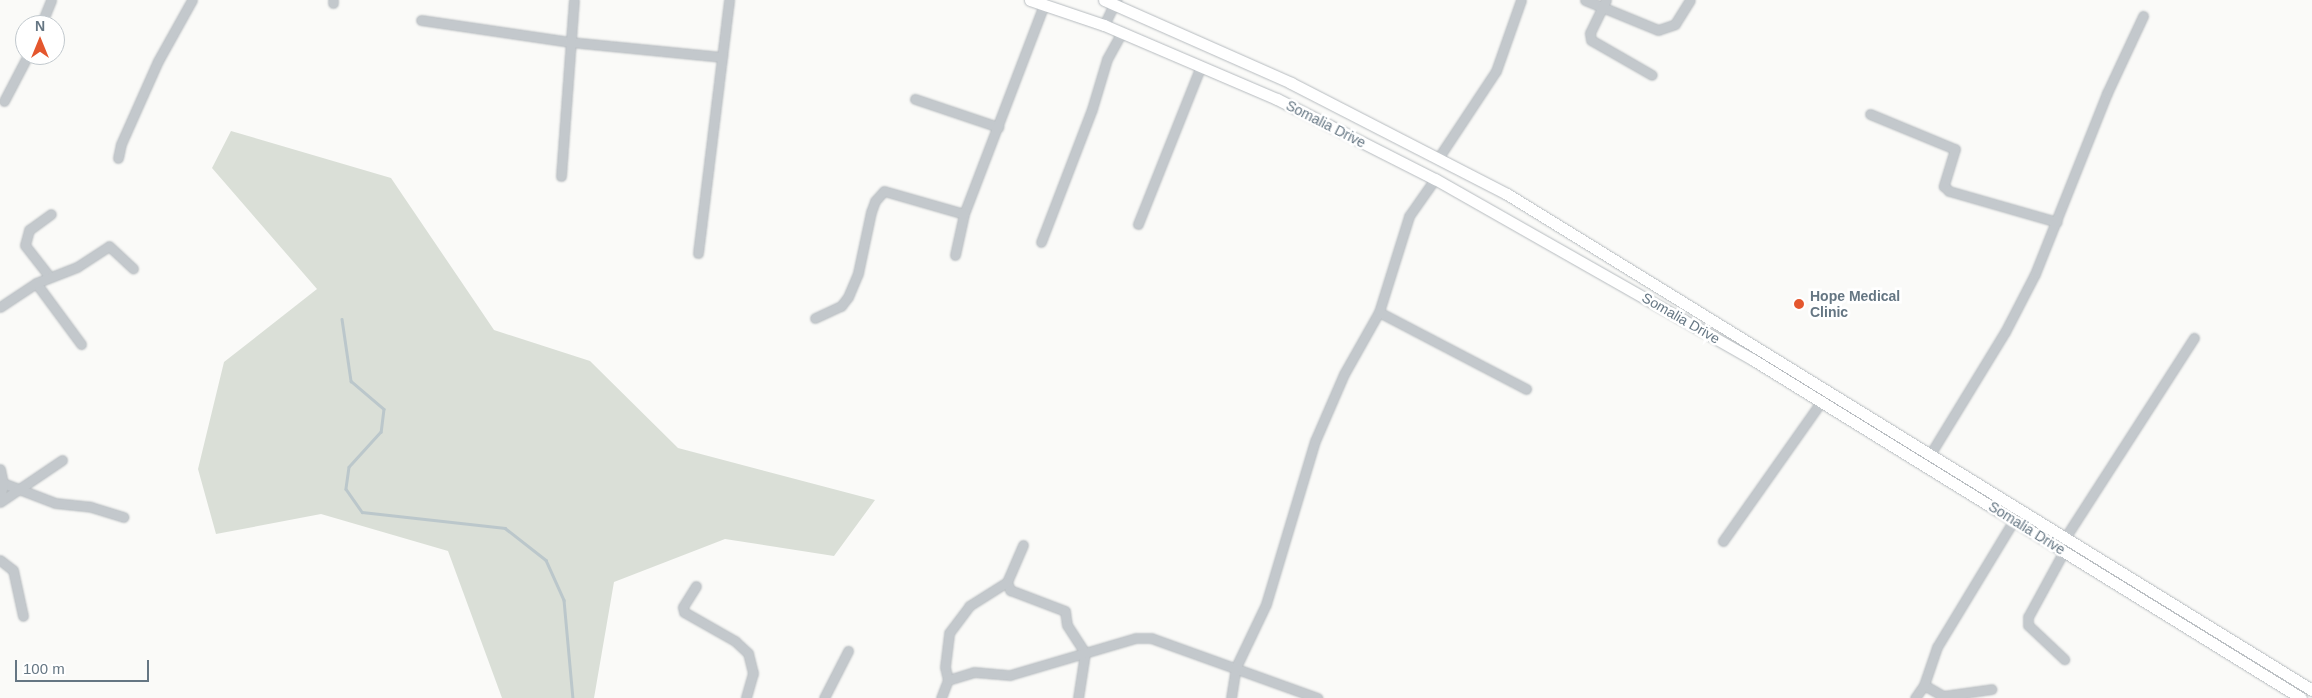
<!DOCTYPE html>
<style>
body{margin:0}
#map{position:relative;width:2312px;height:698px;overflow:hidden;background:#fafaf8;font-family:Arial,sans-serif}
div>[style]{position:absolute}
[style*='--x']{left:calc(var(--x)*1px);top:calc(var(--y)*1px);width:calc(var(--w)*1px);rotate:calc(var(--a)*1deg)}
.green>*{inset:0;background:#dadfd7}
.stream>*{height:2.5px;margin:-1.25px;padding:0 1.25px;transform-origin:1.25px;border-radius:1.25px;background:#bbc7cb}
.roads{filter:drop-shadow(0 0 1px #b5babe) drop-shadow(0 0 1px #b5babe)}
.minor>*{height:9px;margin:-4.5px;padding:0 4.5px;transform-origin:4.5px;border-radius:4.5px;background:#c3c8cc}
.major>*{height:11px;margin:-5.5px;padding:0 5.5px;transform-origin:5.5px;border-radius:5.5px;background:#fff}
.dots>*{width:14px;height:14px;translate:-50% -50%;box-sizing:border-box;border:2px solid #fff;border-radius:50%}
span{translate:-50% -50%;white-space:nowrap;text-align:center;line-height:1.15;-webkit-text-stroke:5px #fff;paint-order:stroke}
.street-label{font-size:14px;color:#657683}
.poi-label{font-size:14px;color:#657683;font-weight:700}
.left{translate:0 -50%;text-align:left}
.north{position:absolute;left:15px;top:15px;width:50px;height:50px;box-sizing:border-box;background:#fff;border:1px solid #c1c8cd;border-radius:50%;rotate:0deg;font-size:14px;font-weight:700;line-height:20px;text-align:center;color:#657683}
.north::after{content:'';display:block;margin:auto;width:18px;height:22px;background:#e4572e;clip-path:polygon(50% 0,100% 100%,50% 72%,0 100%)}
.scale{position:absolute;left:15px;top:660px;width:134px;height:22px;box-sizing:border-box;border:2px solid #657683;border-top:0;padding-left:6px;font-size:15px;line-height:18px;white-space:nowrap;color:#657683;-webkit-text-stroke:4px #fff;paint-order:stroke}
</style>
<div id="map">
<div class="green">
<div style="clip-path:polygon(231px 131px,391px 178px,494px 330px,590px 361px,678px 448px,875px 500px,834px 556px,725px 539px,614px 582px,594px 698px,502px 698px,448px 551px,321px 514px,216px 534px,198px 469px,224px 362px,317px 289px,212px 168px)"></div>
</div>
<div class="stream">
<div style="--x:342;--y:319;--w:63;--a:81.7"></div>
<div style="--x:351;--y:381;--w:43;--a:40.3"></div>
<div style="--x:384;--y:409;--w:23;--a:97"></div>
<div style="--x:381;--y:432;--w:47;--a:132.4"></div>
<div style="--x:349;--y:467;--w:22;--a:98"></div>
<div style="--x:346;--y:489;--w:28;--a:55"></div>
<div style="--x:362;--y:512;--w:144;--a:6.4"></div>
<div style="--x:505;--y:528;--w:52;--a:38"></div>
<div style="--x:546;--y:560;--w:44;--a:65.8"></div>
<div style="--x:564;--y:600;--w:98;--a:84.8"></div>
</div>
<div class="roads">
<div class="minor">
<div style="--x:1585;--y:0;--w:79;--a:22.3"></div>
<div style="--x:1658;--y:30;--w:18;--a:-19"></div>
<div style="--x:1675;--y:24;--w:28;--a:-58"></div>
<div style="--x:1606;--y:0;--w:37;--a:116"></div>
<div style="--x:1590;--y:33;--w:7;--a:82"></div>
<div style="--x:1591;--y:40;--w:70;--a:29.8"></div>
<div style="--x:333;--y:3;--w:3;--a:-90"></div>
<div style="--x:421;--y:20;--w:151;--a:8.4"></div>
<div style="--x:570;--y:42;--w:153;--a:5.6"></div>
<div style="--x:41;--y:25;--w:27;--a:-68"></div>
<div style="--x:1104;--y:25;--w:28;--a:-64"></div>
<div style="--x:915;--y:99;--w:88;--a:18.6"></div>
<div style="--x:4;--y:101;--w:52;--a:-62.4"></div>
<div style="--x:1870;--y:114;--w:92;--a:22.4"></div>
<div style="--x:1955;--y:149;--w:39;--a:107"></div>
<div style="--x:1944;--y:186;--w:7;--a:45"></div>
<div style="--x:1949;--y:191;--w:112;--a:16"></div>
<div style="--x:1439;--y:157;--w:103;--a:-56.5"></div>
<div style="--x:1496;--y:71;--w:75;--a:-70.6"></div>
<div style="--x:118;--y:158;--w:14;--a:-78"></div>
<div style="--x:121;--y:144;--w:91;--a:-66"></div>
<div style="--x:158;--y:61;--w:70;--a:-60.9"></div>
<div style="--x:561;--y:176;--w:176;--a:-85.8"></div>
<div style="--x:1138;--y:224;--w:170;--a:-68.3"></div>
<div style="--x:1041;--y:242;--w:142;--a:-69"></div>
<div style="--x:1092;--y:109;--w:52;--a:-73.3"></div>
<div style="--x:1107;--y:59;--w:31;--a:-61"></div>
<div style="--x:698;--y:253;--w:255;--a:-83"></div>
<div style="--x:955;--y:255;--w:42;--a:-77.6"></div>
<div style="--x:964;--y:214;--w:225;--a:-69.1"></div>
<div style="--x:49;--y:276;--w:39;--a:-128"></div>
<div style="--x:25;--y:245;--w:16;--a:-75"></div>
<div style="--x:29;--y:230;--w:27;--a:-36"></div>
<div style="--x:36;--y:283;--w:76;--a:53.6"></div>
<div style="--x:0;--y:307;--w:43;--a:-33.7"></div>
<div style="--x:36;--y:283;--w:44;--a:-21.3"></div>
<div style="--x:77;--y:267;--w:38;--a:-33"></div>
<div style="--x:109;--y:246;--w:33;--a:43"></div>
<div style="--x:1379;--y:312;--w:166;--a:27.6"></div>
<div style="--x:815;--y:318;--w:29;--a:-25"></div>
<div style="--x:841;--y:306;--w:11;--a:-52"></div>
<div style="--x:848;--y:297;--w:26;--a:-67"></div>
<div style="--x:858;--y:273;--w:62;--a:-78"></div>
<div style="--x:871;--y:212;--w:12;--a:-70"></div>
<div style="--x:875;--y:201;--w:13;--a:-48"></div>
<div style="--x:884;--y:191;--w:83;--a:16"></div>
<div style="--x:1931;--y:453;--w:142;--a:-58.6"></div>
<div style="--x:2005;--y:332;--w:65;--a:-62.7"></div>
<div style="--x:2035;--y:274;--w:195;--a:-68.3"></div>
<div style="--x:2107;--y:93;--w:85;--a:-64.9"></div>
<div style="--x:0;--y:469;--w:14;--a:78"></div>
<div style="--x:3;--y:483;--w:56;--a:21"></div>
<div style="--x:55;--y:503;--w:36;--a:6"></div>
<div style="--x:91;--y:507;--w:34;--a:17"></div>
<div style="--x:0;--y:499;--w:16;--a:-79"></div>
<div style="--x:0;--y:502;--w:75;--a:-34.1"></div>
<div style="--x:2065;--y:538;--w:238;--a:-57.2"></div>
<div style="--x:1723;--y:541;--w:170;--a:-54.8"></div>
<div style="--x:1023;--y:545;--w:40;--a:113.4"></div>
<div style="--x:1007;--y:582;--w:9;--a:69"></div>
<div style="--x:1010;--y:590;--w:59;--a:20.9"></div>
<div style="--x:1065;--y:611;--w:14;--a:82"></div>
<div style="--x:1067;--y:625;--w:33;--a:57"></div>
<div style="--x:1085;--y:653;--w:46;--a:98.8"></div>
<div style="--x:2064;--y:551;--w:75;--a:118.6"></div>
<div style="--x:2028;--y:617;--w:8;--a:90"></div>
<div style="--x:2028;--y:625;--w:50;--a:43.4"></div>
<div style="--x:0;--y:560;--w:16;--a:38"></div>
<div style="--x:13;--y:570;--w:47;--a:77.7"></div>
<div style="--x:696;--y:586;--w:25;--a:122"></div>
<div style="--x:683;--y:607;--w:5;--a:79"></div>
<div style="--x:684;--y:612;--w:59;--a:29.6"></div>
<div style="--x:735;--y:641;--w:18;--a:43"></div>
<div style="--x:748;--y:653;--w:21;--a:76"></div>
<div style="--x:753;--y:673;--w:26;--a:106"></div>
<div style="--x:948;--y:680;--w:27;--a:-17"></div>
<div style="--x:974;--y:672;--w:36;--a:5"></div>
<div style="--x:1010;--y:675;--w:131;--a:-16.4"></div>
<div style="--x:1136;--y:638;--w:15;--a:0"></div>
<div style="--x:1151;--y:638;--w:177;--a:19.8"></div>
<div style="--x:1924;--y:685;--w:22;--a:30"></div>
<div style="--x:1943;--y:696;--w:49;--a:-8.1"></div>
<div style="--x:824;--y:698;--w:53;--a:-62.9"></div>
<div style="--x:941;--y:698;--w:19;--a:-69"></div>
<div style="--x:948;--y:680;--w:13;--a:-103"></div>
<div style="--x:945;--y:667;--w:34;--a:-83"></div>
<div style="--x:949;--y:633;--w:34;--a:-53"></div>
<div style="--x:969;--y:606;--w:45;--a:-32.3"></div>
<div style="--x:1231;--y:698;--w:31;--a:-81"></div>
<div style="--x:1236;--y:667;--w:70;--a:-64.5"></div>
<div style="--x:1266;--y:604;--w:170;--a:-73.3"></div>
<div style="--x:1315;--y:441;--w:73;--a:-66.6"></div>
<div style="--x:1344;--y:374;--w:71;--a:-60.6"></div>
<div style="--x:1379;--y:312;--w:101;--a:-72.6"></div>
<div style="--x:1409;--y:216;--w:45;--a:-54.9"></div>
<div style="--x:1915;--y:698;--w:16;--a:-55"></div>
<div style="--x:1924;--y:685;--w:40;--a:-71.1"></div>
<div style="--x:1937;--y:647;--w:149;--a:-58.8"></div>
</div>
<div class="major">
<div style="--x:1030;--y:0;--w:78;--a:18.7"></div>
<div style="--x:1104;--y:25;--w:188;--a:23.2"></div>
<div style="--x:1277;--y:99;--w:177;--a:26.9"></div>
<div style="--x:1435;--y:179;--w:365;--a:29.6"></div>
<div style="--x:1752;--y:359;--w:645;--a:31.69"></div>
<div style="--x:1104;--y:0;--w:205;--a:23.9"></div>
<div style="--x:1291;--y:83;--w:243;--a:27.2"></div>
<div style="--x:1507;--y:194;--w:946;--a:31.64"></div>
</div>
</div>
<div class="dots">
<div style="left:1799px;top:304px;background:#e4572e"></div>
</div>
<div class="street-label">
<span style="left:1326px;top:124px;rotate:27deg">Somalia Drive</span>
<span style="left:1681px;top:318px;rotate:30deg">Somalia Drive</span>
<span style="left:2027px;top:528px;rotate:32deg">Somalia Drive</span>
</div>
<div class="poi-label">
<span class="left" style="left:1810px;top:304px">Hope Medical<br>Clinic</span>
</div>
<div class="north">N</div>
<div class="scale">100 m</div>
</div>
